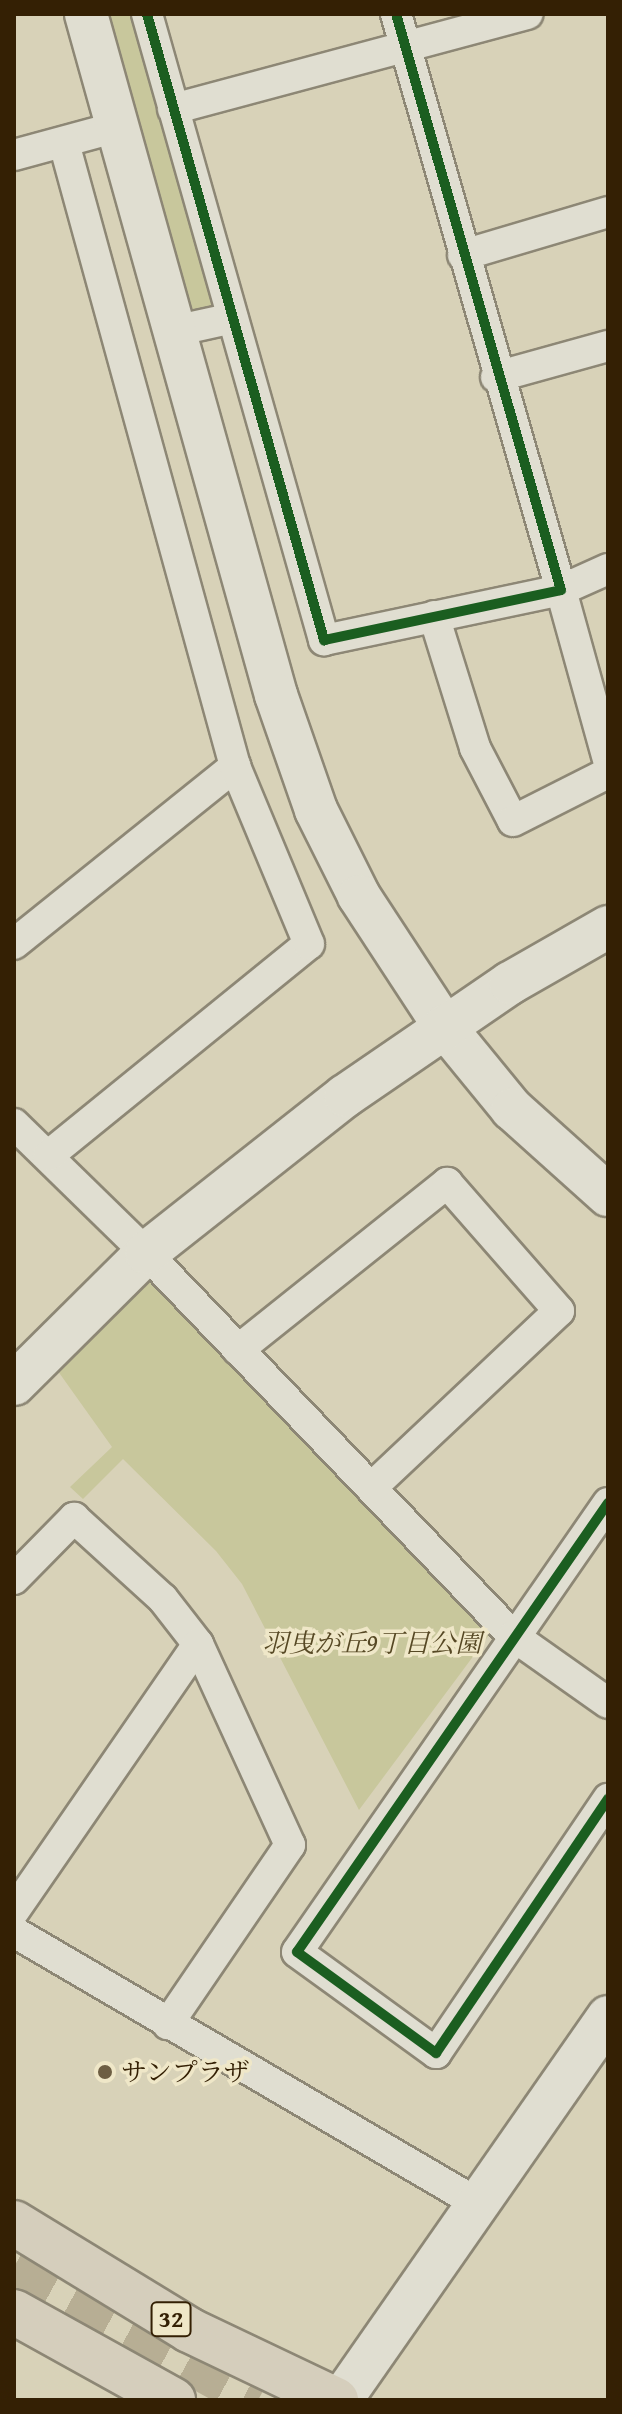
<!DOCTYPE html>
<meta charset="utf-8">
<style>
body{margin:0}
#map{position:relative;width:622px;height:2414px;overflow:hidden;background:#d8d2b8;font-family:"Gentium Book Plus","Noto Serif JP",serif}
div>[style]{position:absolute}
.green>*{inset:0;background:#c8c79c}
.highway-tunnel>*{height:44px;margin-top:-22px;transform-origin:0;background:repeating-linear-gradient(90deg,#b7ae94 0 44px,transparent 0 66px)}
.roads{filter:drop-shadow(2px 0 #8d8775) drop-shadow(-2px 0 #8d8775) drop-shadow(0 2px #8d8775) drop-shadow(0 -2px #8d8775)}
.street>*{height:30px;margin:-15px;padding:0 15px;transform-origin:15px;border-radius:15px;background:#e0ded1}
.secondary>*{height:42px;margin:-21px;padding:0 21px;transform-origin:21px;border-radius:21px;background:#e0ded1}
.primary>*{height:44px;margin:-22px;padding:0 22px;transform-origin:22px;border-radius:22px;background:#d5cebc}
.cycleway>*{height:10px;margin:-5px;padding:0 5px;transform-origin:5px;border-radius:5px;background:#1b5e20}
.dots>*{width:22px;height:22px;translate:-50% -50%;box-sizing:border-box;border:4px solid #efe7c8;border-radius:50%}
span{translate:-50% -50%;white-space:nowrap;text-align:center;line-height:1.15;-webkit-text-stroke:7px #efe7c8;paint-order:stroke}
.shield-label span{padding:2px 6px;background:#efe7c8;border:2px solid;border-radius:6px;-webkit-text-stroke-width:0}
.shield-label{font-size:24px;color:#342004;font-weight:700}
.park-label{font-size:26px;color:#564824;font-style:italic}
.poi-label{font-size:26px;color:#342004}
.left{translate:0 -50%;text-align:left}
.frame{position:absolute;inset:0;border:16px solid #342004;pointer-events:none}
</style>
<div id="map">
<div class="green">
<i style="clip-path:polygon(103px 14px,135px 14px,216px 302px,206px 315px,186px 312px)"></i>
<i style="clip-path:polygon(147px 1276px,489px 1635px,359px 1810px,242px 1584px,216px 1551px,123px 1459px,83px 1499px,70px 1487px,112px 1447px,55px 1367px)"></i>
</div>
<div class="highway-tunnel">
<i style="left:14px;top:2267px;width:278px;rotate:28.6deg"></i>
</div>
<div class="roads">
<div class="street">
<i style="left:147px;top:14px;width:651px;rotate:74.21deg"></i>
<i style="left:324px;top:640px;width:242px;rotate:-11.9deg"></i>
<i style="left:561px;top:590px;width:599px;rotate:-105.98deg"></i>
<i style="left:173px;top:109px;width:367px;rotate:-15deg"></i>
<i style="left:14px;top:155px;width:107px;rotate:-15.2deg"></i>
<i style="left:463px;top:255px;width:151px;rotate:-16.5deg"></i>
<i style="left:174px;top:331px;width:60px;rotate:-12.4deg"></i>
<i style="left:496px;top:377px;width:116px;rotate:-15.5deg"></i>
<i style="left:608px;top:569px;width:51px;rotate:155.9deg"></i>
<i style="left:561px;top:590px;width:175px;rotate:74.5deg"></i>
<i style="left:434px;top:616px;width:138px;rotate:72.7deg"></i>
<i style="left:475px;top:748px;width:82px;rotate:62.5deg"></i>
<i style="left:513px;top:821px;width:106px;rotate:-26.8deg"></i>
<i style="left:14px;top:944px;width:284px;rotate:-38.8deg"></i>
<i style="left:14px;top:1124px;width:185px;rotate:44.3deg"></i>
<i style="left:146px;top:1253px;width:530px;rotate:46.22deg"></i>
<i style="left:513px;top:1636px;width:116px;rotate:35.2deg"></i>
<i style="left:48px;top:1156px;width:336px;rotate:-39.1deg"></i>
<i style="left:309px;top:944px;width:193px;rotate:-112.6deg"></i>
<i style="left:235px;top:766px;width:646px;rotate:-105.35deg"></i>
<i style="left:238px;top:1350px;width:268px;rotate:-38.6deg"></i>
<i style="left:447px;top:1183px;width:170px;rotate:48.8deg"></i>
<i style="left:559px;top:1311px;width:258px;rotate:136.7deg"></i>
<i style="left:608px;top:1503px;width:546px;rotate:124.71deg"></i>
<i style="left:297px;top:1952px;width:172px;rotate:36deg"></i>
<i style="left:436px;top:2053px;width:307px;rotate:-55.9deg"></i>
<i style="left:14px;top:1579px;width:86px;rotate:-45.5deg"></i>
<i style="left:74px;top:1518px;width:120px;rotate:42.3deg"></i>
<i style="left:163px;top:1599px;width:57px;rotate:52.1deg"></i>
<i style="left:198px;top:1644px;width:221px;rotate:65.4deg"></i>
<i style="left:290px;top:1845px;width:217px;rotate:124.3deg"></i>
<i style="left:14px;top:1911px;width:324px;rotate:-55.4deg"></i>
<i style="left:14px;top:1932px;width:536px;rotate:30.34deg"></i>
</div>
<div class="secondary">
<i style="left:86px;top:14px;width:707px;rotate:74.41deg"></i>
<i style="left:276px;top:695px;width:122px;rotate:70.8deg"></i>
<i style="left:316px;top:810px;width:96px;rotate:63.4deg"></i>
<i style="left:359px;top:896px;width:155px;rotate:56.8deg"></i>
<i style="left:444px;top:1026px;width:107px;rotate:50.7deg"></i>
<i style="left:512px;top:1109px;width:129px;rotate:41.9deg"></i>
<i style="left:14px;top:1384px;width:186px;rotate:-44.8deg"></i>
<i style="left:146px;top:1253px;width:253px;rotate:-38.3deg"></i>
<i style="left:345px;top:1096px;width:200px;rotate:-34.4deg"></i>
<i style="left:510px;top:983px;width:113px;rotate:-29.7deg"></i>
<i style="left:341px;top:2400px;width:467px;rotate:-55.1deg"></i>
</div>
<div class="primary">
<i style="left:14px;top:2223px;width:205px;rotate:31.4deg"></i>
<i style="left:189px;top:2330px;width:163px;rotate:25.5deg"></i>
<i style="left:14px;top:2312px;width:182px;rotate:29deg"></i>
</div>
</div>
<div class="cycleway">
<i style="left:147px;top:14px;width:651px;rotate:74.21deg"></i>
<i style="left:324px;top:640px;width:242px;rotate:-11.9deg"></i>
<i style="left:561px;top:590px;width:599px;rotate:-105.98deg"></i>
<i style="left:608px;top:1503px;width:546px;rotate:124.71deg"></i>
<i style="left:297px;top:1952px;width:172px;rotate:36deg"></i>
<i style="left:436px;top:2053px;width:307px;rotate:-55.9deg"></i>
</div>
<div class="dots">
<i style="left:105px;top:2072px;background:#6d5e43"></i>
</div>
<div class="shield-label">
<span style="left:171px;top:2319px">32</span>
</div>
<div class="park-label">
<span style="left:372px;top:1643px">羽曳が丘9丁目公園</span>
</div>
<div class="poi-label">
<span class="left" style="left:121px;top:2072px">サンプラザ</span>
</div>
<div class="frame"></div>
</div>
